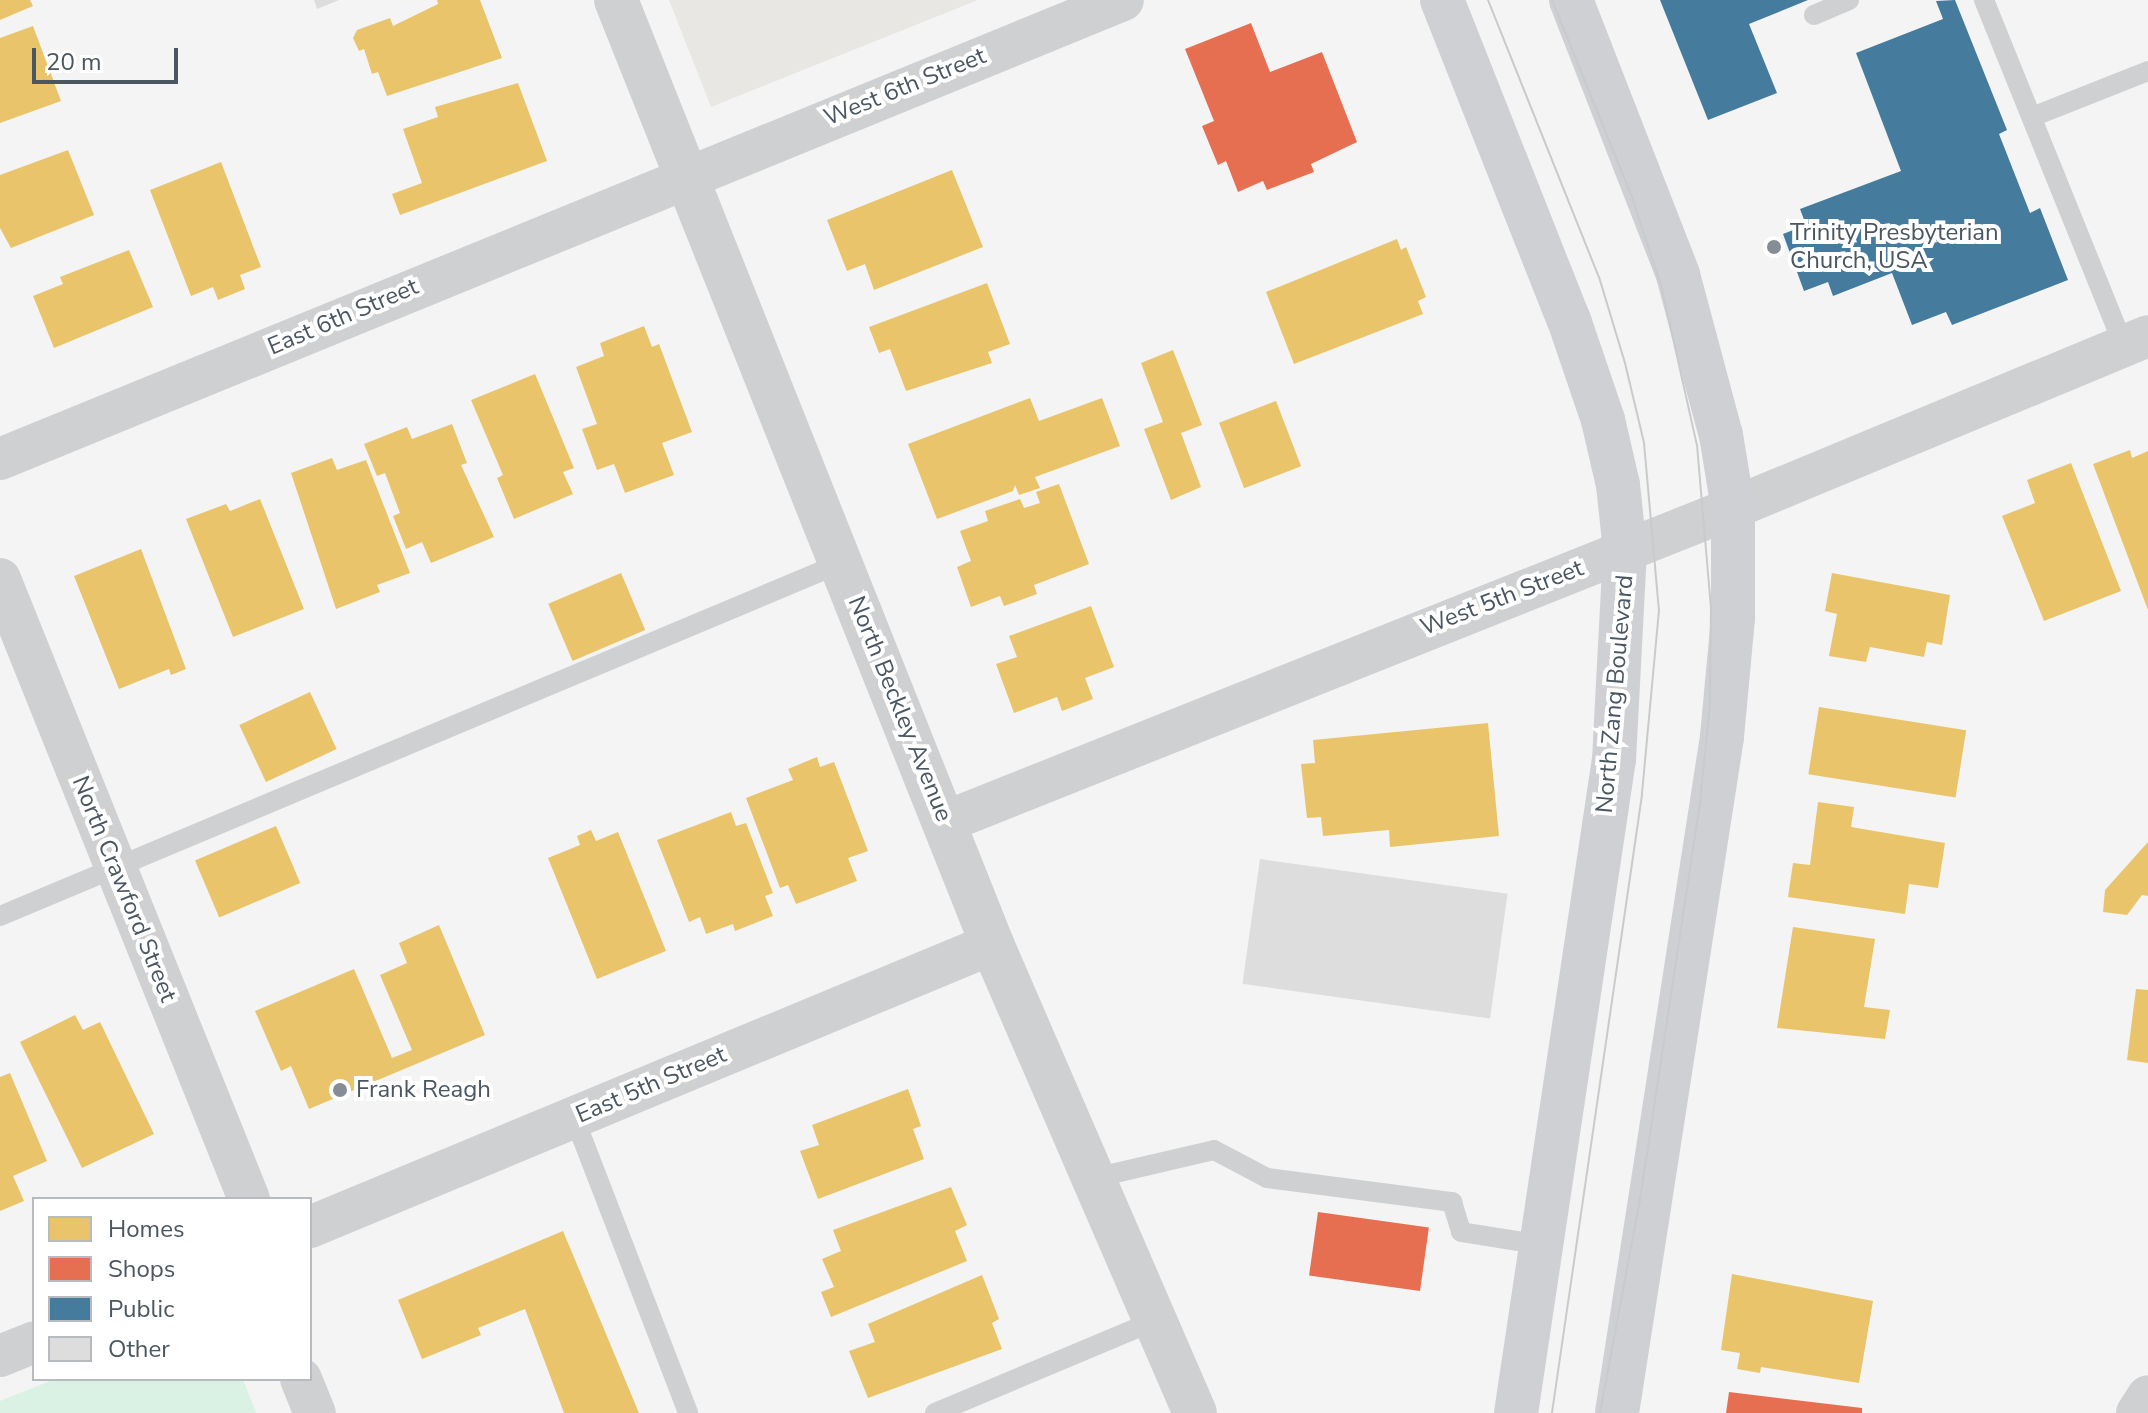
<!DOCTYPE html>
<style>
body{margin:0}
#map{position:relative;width:2148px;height:1413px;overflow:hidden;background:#f4f4f4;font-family:"Nunito Sans",sans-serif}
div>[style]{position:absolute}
.commercial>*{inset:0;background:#e8e7e3}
.green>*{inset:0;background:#d9f2e3}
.homes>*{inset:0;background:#e9c46a;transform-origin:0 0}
.shops>*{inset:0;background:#e76f51;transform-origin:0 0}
.public>*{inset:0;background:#457b9d}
.building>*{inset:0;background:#ddddde;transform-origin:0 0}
.service>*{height:20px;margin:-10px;padding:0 10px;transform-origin:10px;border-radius:10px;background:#ced0d2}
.minor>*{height:42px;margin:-21px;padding:0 21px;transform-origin:21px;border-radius:21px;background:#ced0d2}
.tertiary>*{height:44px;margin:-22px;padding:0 22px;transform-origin:22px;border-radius:22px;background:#ced0d2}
.secondary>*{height:44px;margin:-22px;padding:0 22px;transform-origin:22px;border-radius:22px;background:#ced0d4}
.tram>*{height:2px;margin:-1px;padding:0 1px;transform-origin:1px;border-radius:1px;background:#c9cacc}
.dots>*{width:22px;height:22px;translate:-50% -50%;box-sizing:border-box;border:4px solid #fff;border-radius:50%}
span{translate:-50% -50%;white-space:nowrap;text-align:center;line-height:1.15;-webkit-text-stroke:8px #fff;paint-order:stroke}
.street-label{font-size:24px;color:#4a5661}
.poi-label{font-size:24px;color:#4a5661}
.left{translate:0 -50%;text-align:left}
.legend{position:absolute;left:32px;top:1197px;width:280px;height:184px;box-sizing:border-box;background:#fff;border:2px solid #b7bbc0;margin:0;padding:10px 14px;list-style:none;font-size:24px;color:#4a5661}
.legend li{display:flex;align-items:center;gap:16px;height:40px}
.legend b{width:40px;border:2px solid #b7bbc0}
.scale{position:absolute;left:32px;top:48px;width:146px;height:36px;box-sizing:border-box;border:4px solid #4a5661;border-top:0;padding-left:10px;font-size:24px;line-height:28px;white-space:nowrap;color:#4a5661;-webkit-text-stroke:6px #fff;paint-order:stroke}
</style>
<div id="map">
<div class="commercial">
<i style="clip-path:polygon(669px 0,978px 0,711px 107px)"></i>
</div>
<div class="green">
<i style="clip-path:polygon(55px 1379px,243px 1379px,256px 1413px,0 1413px,0 1401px)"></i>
</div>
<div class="homes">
<i style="clip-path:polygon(0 0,30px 0,33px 6px,0 20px)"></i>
<i style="clip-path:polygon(437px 0,480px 0,502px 58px,387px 96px,378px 72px,372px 74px,364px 49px,359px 51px,353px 38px,357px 30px,390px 18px,393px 26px,438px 4px)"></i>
<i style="clip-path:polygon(33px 26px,61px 101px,0 123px,0 38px)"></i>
<i style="clip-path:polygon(518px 83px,547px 161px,400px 215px,392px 194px,422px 183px,403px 129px,438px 117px,435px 107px)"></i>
<i style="clip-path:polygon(68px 150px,94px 215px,11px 248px,0 228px,0 175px)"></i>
<i style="clip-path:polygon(221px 162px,261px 267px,240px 275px,245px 289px,218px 300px,213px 287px,191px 296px,150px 190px)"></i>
<i style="clip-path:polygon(952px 170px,983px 247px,874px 290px,865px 264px,847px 271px,827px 220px)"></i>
<i style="clip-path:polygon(1397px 239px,1401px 250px,1406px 247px,1426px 297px,1418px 301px,1423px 314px,1294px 364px,1266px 292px)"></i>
<i style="clip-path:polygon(129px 250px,153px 307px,54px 348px,33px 296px,63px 284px,60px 277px)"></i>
<i style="clip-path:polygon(987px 283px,1010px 344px,988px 352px,992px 363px,906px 391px,890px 349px,879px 353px,869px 327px)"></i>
<i style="clip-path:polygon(644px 326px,652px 347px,659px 344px,692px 432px,662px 443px,674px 475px,625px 493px,614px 464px,597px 470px,582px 429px,597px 424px,576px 367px,604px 356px,600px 343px)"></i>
<i style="clip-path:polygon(1173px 350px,1202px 425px,1181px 433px,1201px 487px,1171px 500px,1144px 429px,1163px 422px,1141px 363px)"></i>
<i style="clip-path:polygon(535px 374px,574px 468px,563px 472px,573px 494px,514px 519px,497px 478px,503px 475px,471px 400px)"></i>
<i style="clip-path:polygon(1030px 398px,1039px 421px,1102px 398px,1120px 446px,1035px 477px,1040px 488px,1019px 495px,1015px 485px,1013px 491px,937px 519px,908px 444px)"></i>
<i style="left:1276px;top:401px;width:70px;height:61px;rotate:69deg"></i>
<i style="clip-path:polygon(452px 424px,467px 463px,461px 465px,494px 537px,431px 563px,422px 542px,406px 549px,393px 516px,400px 513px,385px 473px,377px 476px,364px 444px,407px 427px,412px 439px)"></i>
<i style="clip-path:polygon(2130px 450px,2132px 458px,2148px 451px,2148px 610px,2093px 464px)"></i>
<i style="clip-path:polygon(332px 458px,337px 470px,366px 460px,410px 573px,377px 585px,380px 592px,336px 609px,291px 473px)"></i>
<i style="clip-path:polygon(2071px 463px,2121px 591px,2044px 621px,2002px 516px,2035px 503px,2027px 480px)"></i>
<i style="clip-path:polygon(1059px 484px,1089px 564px,1034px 585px,1037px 594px,1004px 606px,1000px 596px,971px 607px,957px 567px,971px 561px,960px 531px,988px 521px,985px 511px,1020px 499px,1024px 508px,1040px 503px,1036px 492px)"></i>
<i style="clip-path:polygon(260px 499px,304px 609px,233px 637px,186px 519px,226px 504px,230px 511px)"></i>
<i style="clip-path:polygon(141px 549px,186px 669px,171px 675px,169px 669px,119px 689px,74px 576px)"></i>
<i style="left:621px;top:573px;width:62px;height:79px;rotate:67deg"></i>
<i style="clip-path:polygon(1832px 573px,1950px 595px,1942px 645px,1927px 642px,1924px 657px,1870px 647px,1866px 662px,1829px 656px,1837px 614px,1825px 611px)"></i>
<i style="clip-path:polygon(1091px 606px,1114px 667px,1085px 678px,1093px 699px,1062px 711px,1057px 697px,1014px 713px,996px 664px,1017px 657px,1009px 636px)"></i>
<i style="left:310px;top:692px;width:63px;height:78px;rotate:65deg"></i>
<i style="left:1819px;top:707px;width:149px;height:68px;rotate:9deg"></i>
<i style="clip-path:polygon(1488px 723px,1499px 836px,1390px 847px,1389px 830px,1323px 836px,1321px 817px,1307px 818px,1301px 764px,1315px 763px,1313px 740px)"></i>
<i style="clip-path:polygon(817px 757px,820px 767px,834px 762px,868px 851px,848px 858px,857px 881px,796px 904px,788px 885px,780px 888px,746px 798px,793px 780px,788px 769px)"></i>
<i style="clip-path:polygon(1818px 802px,1854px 807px,1851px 827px,1945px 843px,1938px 888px,1909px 884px,1905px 914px,1788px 897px,1793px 863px,1810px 865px)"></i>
<i style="clip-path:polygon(731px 812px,736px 826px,746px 823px,773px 893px,765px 896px,773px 916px,735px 931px,733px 924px,706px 934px,700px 917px,689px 922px,657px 840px)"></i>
<i style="left:276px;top:826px;width:62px;height:88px;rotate:67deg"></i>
<i style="clip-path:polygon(591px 830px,596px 841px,618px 832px,666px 951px,597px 979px,548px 858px,580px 845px,577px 836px)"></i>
<i style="clip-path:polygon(2148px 842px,2148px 896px,2142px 895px,2127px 915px,2103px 912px,2105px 890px)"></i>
<i style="clip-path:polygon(439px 925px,485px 1035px,309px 1109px,291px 1066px,281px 1071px,255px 1011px,354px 969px,392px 1058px,412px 1050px,380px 975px,407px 963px,399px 943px)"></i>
<i style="clip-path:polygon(1793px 927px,1875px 939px,1864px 1007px,1890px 1010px,1885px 1039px,1777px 1028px)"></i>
<i style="clip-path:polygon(2136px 989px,2148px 990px,2148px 1063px,2127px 1060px)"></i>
<i style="clip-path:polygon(75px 1015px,83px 1030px,100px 1022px,154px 1134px,82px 1168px,20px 1042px)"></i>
<i style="clip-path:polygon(10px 1073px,47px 1161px,13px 1176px,24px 1201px,0 1211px,0 1077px)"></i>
<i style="clip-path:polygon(908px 1089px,921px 1126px,913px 1129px,924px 1159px,818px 1199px,800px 1151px,819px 1145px,812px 1125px)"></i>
<i style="clip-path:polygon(951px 1187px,967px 1225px,955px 1231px,967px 1261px,831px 1317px,821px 1292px,834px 1287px,822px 1259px,841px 1251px,833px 1230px)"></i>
<i style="clip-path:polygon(563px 1231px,639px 1413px,564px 1413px,525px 1309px,478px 1328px,481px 1335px,422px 1359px,398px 1300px)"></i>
<i style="clip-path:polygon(1732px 1274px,1873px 1301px,1859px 1383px,1761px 1367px,1760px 1373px,1737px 1369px,1740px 1353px,1721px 1350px)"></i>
<i style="clip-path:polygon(982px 1275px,999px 1319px,992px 1323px,1002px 1349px,868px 1398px,849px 1351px,875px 1342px,868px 1324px)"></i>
</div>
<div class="shops">
<i style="clip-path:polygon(1251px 23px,1270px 72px,1322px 52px,1357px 142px,1311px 164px,1314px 172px,1267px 190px,1263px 181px,1238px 192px,1226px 161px,1218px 165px,1202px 126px,1214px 121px,1185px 49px)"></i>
<i style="left:1318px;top:1212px;width:112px;height:64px;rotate:8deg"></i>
<i style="clip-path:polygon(1729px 1392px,1862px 1408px,1862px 1413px,1726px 1413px)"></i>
</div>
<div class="public">
<i style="clip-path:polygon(1660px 0,1808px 0,1749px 24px,1777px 93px,1708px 120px)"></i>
<i style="clip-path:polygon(1955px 0,2007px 130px,1999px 134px,2030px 213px,2040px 208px,2068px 280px,1952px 325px,1946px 312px,1912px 325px,1892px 273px,1833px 296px,1828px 282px,1804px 291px,1783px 234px,1806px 225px,1800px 209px,1901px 171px,1856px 53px,1943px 19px,1936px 1px)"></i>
</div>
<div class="building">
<i style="clip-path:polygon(314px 0,339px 0,317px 9px)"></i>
<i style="left:1260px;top:859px;width:250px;height:126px;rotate:8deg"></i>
</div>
<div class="service">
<i style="left:1984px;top:0;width:373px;rotate:68deg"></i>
<i style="left:1814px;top:15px;width:38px;rotate:-23deg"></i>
<i style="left:2032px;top:117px;width:125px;rotate:-21.6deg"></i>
<i style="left:0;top:916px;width:912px;rotate:-22.77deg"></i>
<i style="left:574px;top:1117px;width:317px;rotate:68.9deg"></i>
<i style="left:1094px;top:1178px;width:123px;rotate:-13.1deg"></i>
<i style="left:1214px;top:1150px;width:60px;rotate:27.8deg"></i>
<i style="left:1267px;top:1178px;width:187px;rotate:7.4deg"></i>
<i style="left:1452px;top:1202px;width:31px;rotate:73deg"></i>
<i style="left:1461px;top:1232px;width:82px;rotate:9.1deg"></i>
<i style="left:935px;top:1413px;width:240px;rotate:-22.8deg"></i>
</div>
<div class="minor">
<i style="left:0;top:459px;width:1213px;rotate:-22.23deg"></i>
<i style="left:0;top:579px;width:668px;rotate:68.12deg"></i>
<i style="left:945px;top:822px;width:848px;rotate:-21.73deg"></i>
<i style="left:1733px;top:508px;width:449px;rotate:-22.5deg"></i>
<i style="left:310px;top:1227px;width:738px;rotate:-22.54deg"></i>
<i style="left:0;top:1356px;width:37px;rotate:-22deg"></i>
<i style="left:301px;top:1379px;width:37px;rotate:68deg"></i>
<i style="left:2137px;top:1413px;width:20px;rotate:-57deg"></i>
</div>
<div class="tertiary">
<i style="left:616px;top:0;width:1016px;rotate:68.28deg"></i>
<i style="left:992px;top:944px;width:511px;rotate:66.6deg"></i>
</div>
<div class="secondary">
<i style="left:1442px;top:0;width:344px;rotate:68.4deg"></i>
<i style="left:1569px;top:320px;width:106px;rotate:71.2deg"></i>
<i style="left:1603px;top:420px;width:67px;rotate:77deg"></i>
<i style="left:1618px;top:485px;width:65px;rotate:83.9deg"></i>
<i style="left:1625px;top:550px;width:209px;rotate:93deg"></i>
<i style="left:1614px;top:759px;width:661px;rotate:98.52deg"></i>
<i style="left:1571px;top:0;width:295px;rotate:68.7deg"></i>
<i style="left:1678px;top:275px;width:166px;rotate:75deg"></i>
<i style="left:1721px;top:435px;width:74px;rotate:80.7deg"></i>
<i style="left:1733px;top:508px;width:110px;rotate:90deg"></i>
<i style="left:1733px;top:618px;width:120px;rotate:95.3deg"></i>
<i style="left:1722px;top:737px;width:684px;rotate:98.83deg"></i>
</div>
<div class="tram">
<i style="left:1488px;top:0;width:298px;rotate:68.2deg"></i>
<i style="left:1599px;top:277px;width:90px;rotate:73.2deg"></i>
<i style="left:1625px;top:363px;width:82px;rotate:76.6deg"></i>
<i style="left:1644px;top:443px;width:168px;rotate:84.9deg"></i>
<i style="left:1659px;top:610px;width:186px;rotate:95.3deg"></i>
<i style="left:1642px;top:795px;width:625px;rotate:98.29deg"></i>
<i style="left:1552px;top:0;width:213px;rotate:67.9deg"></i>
<i style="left:1632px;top:197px;width:97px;rotate:71.9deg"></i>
<i style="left:1662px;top:289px;width:160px;rotate:77.4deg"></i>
<i style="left:1697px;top:445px;width:163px;rotate:85.1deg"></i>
<i style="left:1711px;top:607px;width:97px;rotate:90.6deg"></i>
<i style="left:1710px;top:704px;width:100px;rotate:95.8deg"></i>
<i style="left:1700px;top:803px;width:395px;rotate:98.6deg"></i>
<i style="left:1641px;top:1194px;width:223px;rotate:100.6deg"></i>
</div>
<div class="dots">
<i style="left:1774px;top:247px;background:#868d94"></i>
<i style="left:340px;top:1090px;background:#868d94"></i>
</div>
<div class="street-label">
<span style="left:905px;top:87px;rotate:-22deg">West 6th Street</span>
<span style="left:343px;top:317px;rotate:-23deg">East 6th Street</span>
<span style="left:1502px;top:598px;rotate:-21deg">West 5th Street</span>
<span style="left:1615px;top:694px;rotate:-85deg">North Zang Boulevard</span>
<span style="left:900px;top:709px;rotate:68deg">North Beckley Avenue</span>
<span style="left:124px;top:889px;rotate:68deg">North Crawford Street</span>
<span style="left:651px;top:1085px;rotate:-23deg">East 5th Street</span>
</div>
<div class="poi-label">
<span class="left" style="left:1790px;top:247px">Trinity Presbyterian<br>Church, USA</span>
<span class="left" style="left:356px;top:1090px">Frank Reagh</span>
</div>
<ul class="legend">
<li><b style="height:22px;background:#e9c46a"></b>Homes</li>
<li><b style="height:22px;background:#e76f51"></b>Shops</li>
<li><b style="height:22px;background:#457b9d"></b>Public</li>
<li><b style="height:22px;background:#ddddde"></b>Other</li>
</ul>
<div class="scale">20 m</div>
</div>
